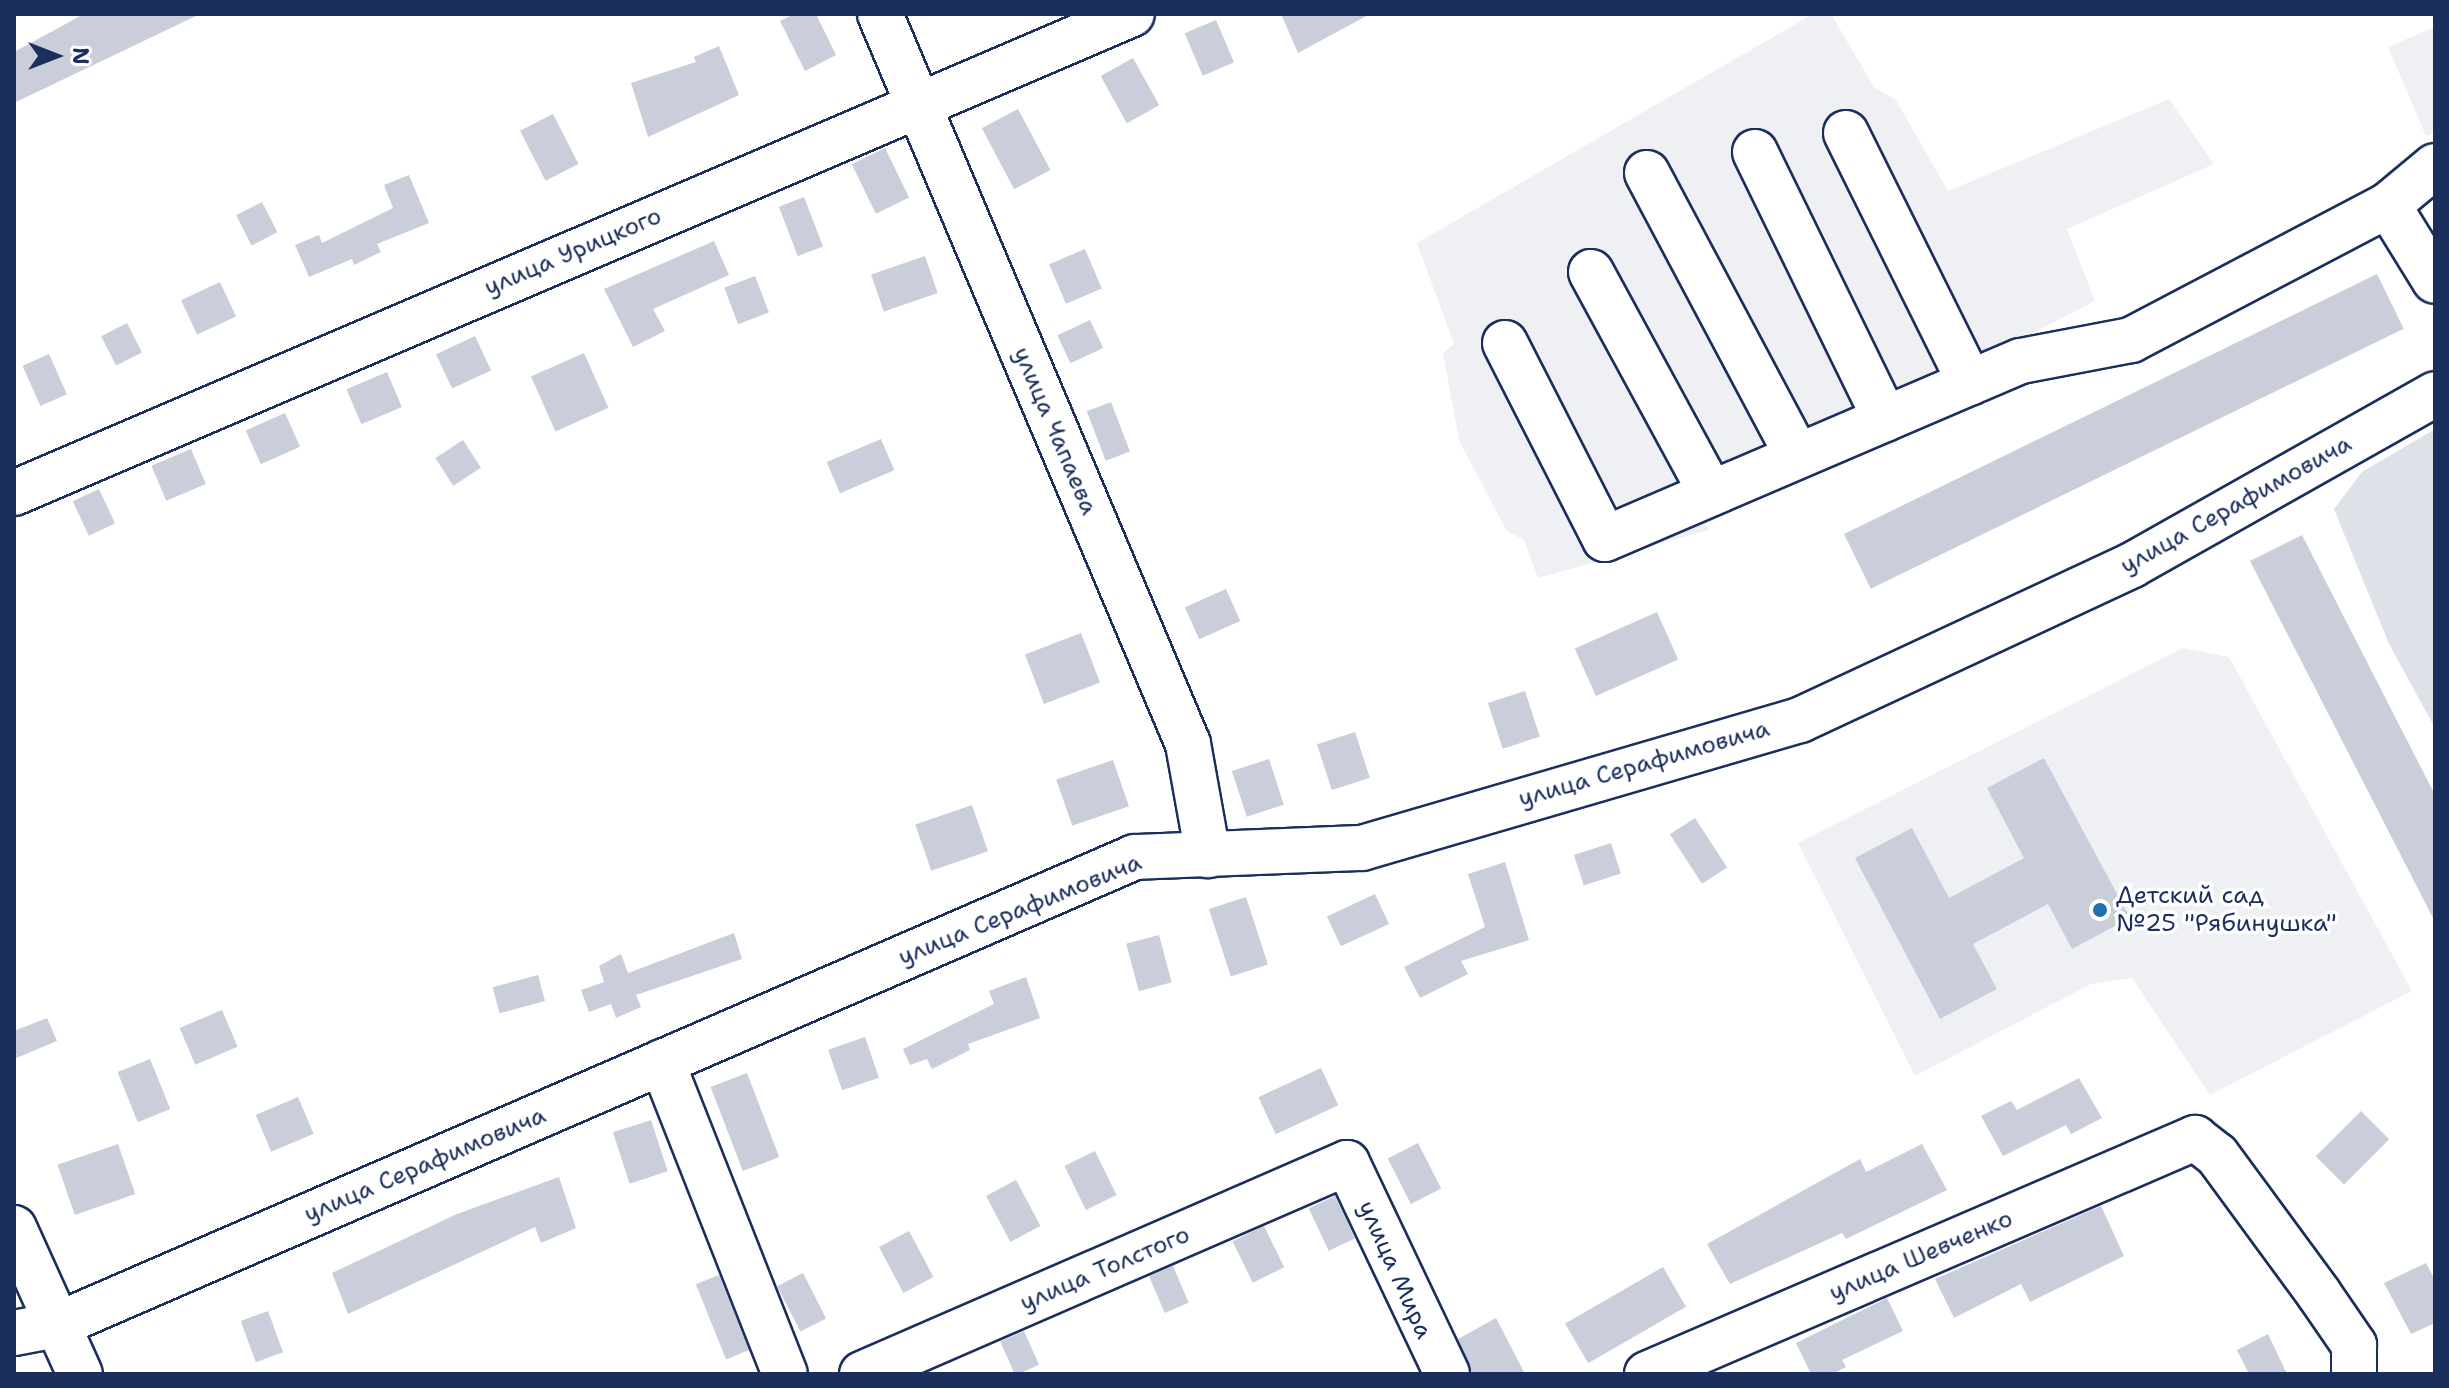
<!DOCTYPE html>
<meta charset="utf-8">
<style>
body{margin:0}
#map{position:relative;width:2449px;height:1388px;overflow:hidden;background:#fff;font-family:"Shantell Sans",sans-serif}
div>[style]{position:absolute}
.built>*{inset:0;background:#eff0f4}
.green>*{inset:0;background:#dee1e7}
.building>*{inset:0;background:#caceda;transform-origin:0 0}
.roads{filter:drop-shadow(2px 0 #1b2f5e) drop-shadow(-2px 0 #1b2f5e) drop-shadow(0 2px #1b2f5e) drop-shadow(0 -2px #1b2f5e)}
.minor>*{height:44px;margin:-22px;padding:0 22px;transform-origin:22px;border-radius:22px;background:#fff}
.dots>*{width:22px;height:22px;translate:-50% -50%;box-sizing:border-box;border:4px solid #fff;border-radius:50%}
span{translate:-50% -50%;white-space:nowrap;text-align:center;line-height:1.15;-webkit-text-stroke:7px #fff;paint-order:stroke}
.street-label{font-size:24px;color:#1b2f5e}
.poi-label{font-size:24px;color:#1b2f5e}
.left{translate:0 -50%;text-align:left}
.frame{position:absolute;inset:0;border:16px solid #1b2f5e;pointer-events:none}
.north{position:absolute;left:16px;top:16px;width:80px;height:80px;-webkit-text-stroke:6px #fff;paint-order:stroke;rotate:90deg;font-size:22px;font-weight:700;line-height:32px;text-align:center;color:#1b2f5e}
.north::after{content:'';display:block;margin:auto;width:28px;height:36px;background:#1b2f5e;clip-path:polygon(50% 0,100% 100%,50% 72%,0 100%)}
</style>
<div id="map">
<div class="built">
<i style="clip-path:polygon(1813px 14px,1831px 14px,1874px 87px,1896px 100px,1948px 191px,2169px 99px,2214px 164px,2067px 229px,2095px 301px,1697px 507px,1709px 530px,1538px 578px,1524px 540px,1506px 530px,1459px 440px,1443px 353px,1454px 344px,1417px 243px)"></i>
<i style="clip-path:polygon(2435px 27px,2435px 133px,2426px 136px,2388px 47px)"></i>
<i style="clip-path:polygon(2183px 648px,2229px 657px,2412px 991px,2210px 1095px,2132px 978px,2091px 984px,1915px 1076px,1798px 843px)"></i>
</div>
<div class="green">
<i style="clip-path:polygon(2435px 429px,2435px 728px,2389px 644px,2334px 509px,2362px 472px)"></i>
</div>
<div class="building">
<i style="clip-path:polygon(84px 14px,200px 14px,14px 103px,14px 52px)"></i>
<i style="clip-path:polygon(794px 14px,816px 14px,836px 55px,805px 71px,780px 21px)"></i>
<i style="clip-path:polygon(1281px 14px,1370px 14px,1298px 53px)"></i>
<i style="left:1216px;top:20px;width:46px;height:34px;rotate:67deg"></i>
<i style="clip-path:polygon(719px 46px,739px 95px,648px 137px,631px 83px,696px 62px,694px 57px)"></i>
<i style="left:1133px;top:58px;width:54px;height:37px;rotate:61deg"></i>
<i style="left:1018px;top:109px;width:69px;height:41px;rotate:62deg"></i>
<i style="left:553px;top:114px;width:56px;height:37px;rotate:63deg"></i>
<i style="left:885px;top:148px;width:55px;height:37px;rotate:64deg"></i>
<i style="clip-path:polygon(409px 175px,429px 223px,377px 244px,381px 252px,354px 265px,352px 259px,309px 277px,295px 245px,319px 235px,322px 243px,393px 208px,384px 185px)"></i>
<i style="left:804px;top:197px;width:53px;height:27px;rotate:69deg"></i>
<i style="left:262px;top:202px;width:34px;height:29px;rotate:63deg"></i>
<i style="clip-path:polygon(714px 241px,729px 275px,653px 309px,665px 331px,633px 347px,604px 289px)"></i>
<i style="left:1085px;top:249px;width:43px;height:39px;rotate:67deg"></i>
<i style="left:925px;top:256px;width:39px;height:57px;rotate:71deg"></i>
<i style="left:2377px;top:274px;width:61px;height:593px;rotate:64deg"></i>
<i style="left:755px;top:276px;width:39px;height:33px;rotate:69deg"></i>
<i style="left:220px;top:282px;width:38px;height:43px;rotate:65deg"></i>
<i style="left:1090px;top:320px;width:31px;height:36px;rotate:65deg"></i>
<i style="left:127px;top:323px;width:33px;height:29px;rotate:63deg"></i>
<i style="left:475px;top:336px;width:38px;height:43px;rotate:65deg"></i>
<i style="left:584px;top:353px;width:60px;height:58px;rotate:66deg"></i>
<i style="left:49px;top:354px;width:44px;height:29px;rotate:66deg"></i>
<i style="left:387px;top:372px;width:38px;height:44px;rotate:67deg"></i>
<i style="left:1111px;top:402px;width:53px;height:26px;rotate:69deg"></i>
<i style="left:285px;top:413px;width:37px;height:43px;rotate:66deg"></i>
<i style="left:881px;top:439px;width:34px;height:59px;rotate:67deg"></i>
<i style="left:463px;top:440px;width:33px;height:33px;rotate:57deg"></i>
<i style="left:191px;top:449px;width:38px;height:43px;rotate:67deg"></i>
<i style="left:99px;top:489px;width:38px;height:29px;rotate:65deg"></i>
<i style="clip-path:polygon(2302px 535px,2435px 795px,2435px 922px,2250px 561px)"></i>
<i style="left:1226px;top:589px;width:35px;height:45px;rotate:66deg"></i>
<i style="left:1657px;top:612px;width:52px;height:90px;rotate:66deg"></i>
<i style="left:1081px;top:633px;width:53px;height:60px;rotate:69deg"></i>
<i style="left:1525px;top:691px;width:48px;height:39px;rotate:72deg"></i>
<i style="left:1355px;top:732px;width:48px;height:40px;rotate:72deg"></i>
<i style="clip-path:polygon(2044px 758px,2130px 918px,2072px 949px,2048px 904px,1973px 944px,1997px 989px,1940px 1019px,1855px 858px,1912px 828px,1949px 898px,2024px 858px,1987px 788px)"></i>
<i style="left:1269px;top:759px;width:48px;height:39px;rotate:72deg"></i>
<i style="left:1113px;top:760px;width:49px;height:60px;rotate:71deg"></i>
<i style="left:972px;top:805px;width:49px;height:60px;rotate:71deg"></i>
<i style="left:1695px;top:818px;width:59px;height:30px;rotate:57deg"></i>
<i style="left:1611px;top:843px;width:32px;height:39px;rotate:72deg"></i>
<i style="clip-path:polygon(1505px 862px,1529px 940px,1461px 961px,1468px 974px,1420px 998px,1404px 967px,1485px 927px,1468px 874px)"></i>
<i style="left:1375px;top:894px;width:33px;height:53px;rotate:65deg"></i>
<i style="left:1246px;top:897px;width:71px;height:39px;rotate:72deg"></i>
<i style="clip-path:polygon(734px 933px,742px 959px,636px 995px,641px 1007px,616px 1018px,611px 1004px,589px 1012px,581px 990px,604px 982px,599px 966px,621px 954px,628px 973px)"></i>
<i style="left:1159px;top:935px;width:49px;height:34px;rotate:75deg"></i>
<i style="left:538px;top:975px;width:27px;height:47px;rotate:75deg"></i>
<i style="clip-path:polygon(1026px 977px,1040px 1018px,968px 1044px,970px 1050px,932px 1069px,927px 1059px,910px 1065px,903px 1049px,994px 1004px,989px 991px)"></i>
<i style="left:222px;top:1010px;width:40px;height:46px;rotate:67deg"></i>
<i style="clip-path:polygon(47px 1018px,57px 1041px,14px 1059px,14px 1031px)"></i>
<i style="left:865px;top:1037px;width:43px;height:39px;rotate:71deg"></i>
<i style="left:150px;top:1059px;width:54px;height:35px;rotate:68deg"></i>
<i style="left:1321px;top:1068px;width:41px;height:69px;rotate:65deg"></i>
<i style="left:747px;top:1073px;width:90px;height:39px;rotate:69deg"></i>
<i style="clip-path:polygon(2079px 1078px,2102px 1118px,2071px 1134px,2066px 1125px,2003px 1156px,1981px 1116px,2011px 1101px,2017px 1110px)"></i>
<i style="left:298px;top:1097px;width:40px;height:46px;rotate:67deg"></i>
<i style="left:2361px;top:1111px;width:40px;height:64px;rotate:45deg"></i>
<i style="left:651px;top:1120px;width:54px;height:40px;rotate:72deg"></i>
<i style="left:1418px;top:1143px;width:51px;height:34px;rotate:63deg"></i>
<i style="left:118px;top:1144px;width:53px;height:64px;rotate:71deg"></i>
<i style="clip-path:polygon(1922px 1144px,1947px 1190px,1846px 1239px,1842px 1233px,1730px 1284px,1707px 1244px,1860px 1159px,1866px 1172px)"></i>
<i style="left:1095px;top:1151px;width:49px;height:34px;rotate:64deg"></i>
<i style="clip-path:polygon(559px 1177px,576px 1228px,541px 1243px,535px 1227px,348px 1314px,332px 1273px,457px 1214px)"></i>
<i style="left:1016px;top:1180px;width:52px;height:34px;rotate:62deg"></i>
<i style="left:1335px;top:1196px;width:47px;height:29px;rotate:65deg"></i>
<i style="clip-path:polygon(2101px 1206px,2124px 1256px,2030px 1302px,2021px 1284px,1954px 1318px,1935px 1279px)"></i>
<i style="left:1264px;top:1226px;width:46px;height:35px;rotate:64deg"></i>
<i style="left:909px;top:1231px;width:52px;height:34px;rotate:62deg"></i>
<i style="clip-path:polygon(2426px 1263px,2435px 1280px,2435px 1323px,2411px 1334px,2384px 1283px)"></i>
<i style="left:1173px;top:1266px;width:40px;height:26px;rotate:67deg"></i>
<i style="left:1663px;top:1267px;width:46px;height:113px;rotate:60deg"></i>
<i style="left:803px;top:1273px;width:51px;height:29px;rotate:63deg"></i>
<i style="left:719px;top:1275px;width:81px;height:25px;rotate:68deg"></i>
<i style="clip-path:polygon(1887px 1298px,1903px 1331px,1842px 1360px,1846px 1367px,1832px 1374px,1811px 1374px,1796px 1343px)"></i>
<i style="left:268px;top:1311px;width:44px;height:29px;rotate:70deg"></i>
<i style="clip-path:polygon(1496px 1318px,1525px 1374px,1472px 1374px,1458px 1339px)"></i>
<i style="left:1024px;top:1331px;width:37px;height:26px;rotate:66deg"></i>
<i style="clip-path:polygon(2268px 1334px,2287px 1374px,2249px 1374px,2237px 1350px)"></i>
</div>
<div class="roads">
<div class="minor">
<i style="left:880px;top:14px;width:792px;rotate:67.12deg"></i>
<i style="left:1188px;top:744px;width:113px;rotate:79.8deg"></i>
<i style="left:1846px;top:133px;width:279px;rotate:63.6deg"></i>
<i style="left:1755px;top:152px;width:297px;rotate:64deg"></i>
<i style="left:1647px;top:173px;width:319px;rotate:62deg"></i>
<i style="left:2388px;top:205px;width:89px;rotate:58.3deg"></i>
<i style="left:1591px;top:272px;width:251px;rotate:61.5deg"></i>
<i style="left:1505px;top:343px;width:220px;rotate:63deg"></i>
<i style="left:1605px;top:539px;width:452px;rotate:-23.2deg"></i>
<i style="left:2021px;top:361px;width:112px;rotate:-10.8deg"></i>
<i style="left:2131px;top:340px;width:290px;rotate:-27.7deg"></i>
<i style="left:2388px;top:205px;width:61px;rotate:-39.7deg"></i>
<i style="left:14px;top:493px;width:1216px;rotate:-23.19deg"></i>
<i style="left:662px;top:1062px;width:335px;rotate:68.5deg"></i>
<i style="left:14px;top:1228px;width:160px;rotate:65.7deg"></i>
<i style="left:14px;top:1333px;width:44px;rotate:-10.5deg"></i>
<i style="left:57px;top:1325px;width:1175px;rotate:-23.47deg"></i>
<i style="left:1135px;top:857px;width:227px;rotate:-2.3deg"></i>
<i style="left:1362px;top:848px;width:456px;rotate:-16.3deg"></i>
<i style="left:1800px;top:720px;width:366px;rotate:-25deg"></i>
<i style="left:2132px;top:565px;width:348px;rotate:-29.4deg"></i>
<i style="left:862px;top:1374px;width:529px;rotate:-23.51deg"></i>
<i style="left:1347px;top:1163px;width:233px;rotate:64.6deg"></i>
<i style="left:1647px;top:1374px;width:597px;rotate:-23.3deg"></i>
<i style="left:2195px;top:1138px;width:28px;rotate:38deg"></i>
<i style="left:2217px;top:1155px;width:172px;rotate:53.7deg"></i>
<i style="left:2319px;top:1294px;width:62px;rotate:55.5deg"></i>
<i style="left:2354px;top:1345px;width:29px;rotate:90deg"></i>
</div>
</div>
<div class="dots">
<i style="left:2100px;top:910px;background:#1f6fb2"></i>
</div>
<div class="street-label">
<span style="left:573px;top:252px;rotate:-23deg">улица Урицкого</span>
<span style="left:1055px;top:431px;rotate:67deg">улица Чапаева</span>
<span style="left:2236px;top:505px;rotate:-29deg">улица Серафимовича</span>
<span style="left:1644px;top:764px;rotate:-16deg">улица Серафимовича</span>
<span style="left:1020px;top:910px;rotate:-22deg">улица Серафимовича</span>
<span style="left:425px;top:1165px;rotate:-23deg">улица Серафимовича</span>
<span style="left:1921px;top:1256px;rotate:-23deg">улица Шевченко</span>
<span style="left:1105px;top:1269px;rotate:-23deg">улица Толстого</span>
<span style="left:1395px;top:1270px;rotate:66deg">улица Мира</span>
</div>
<div class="poi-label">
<span class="left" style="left:2116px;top:910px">Детский сад<br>№25 "Рябинушка"</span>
</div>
<div class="frame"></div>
<div class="north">N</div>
</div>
